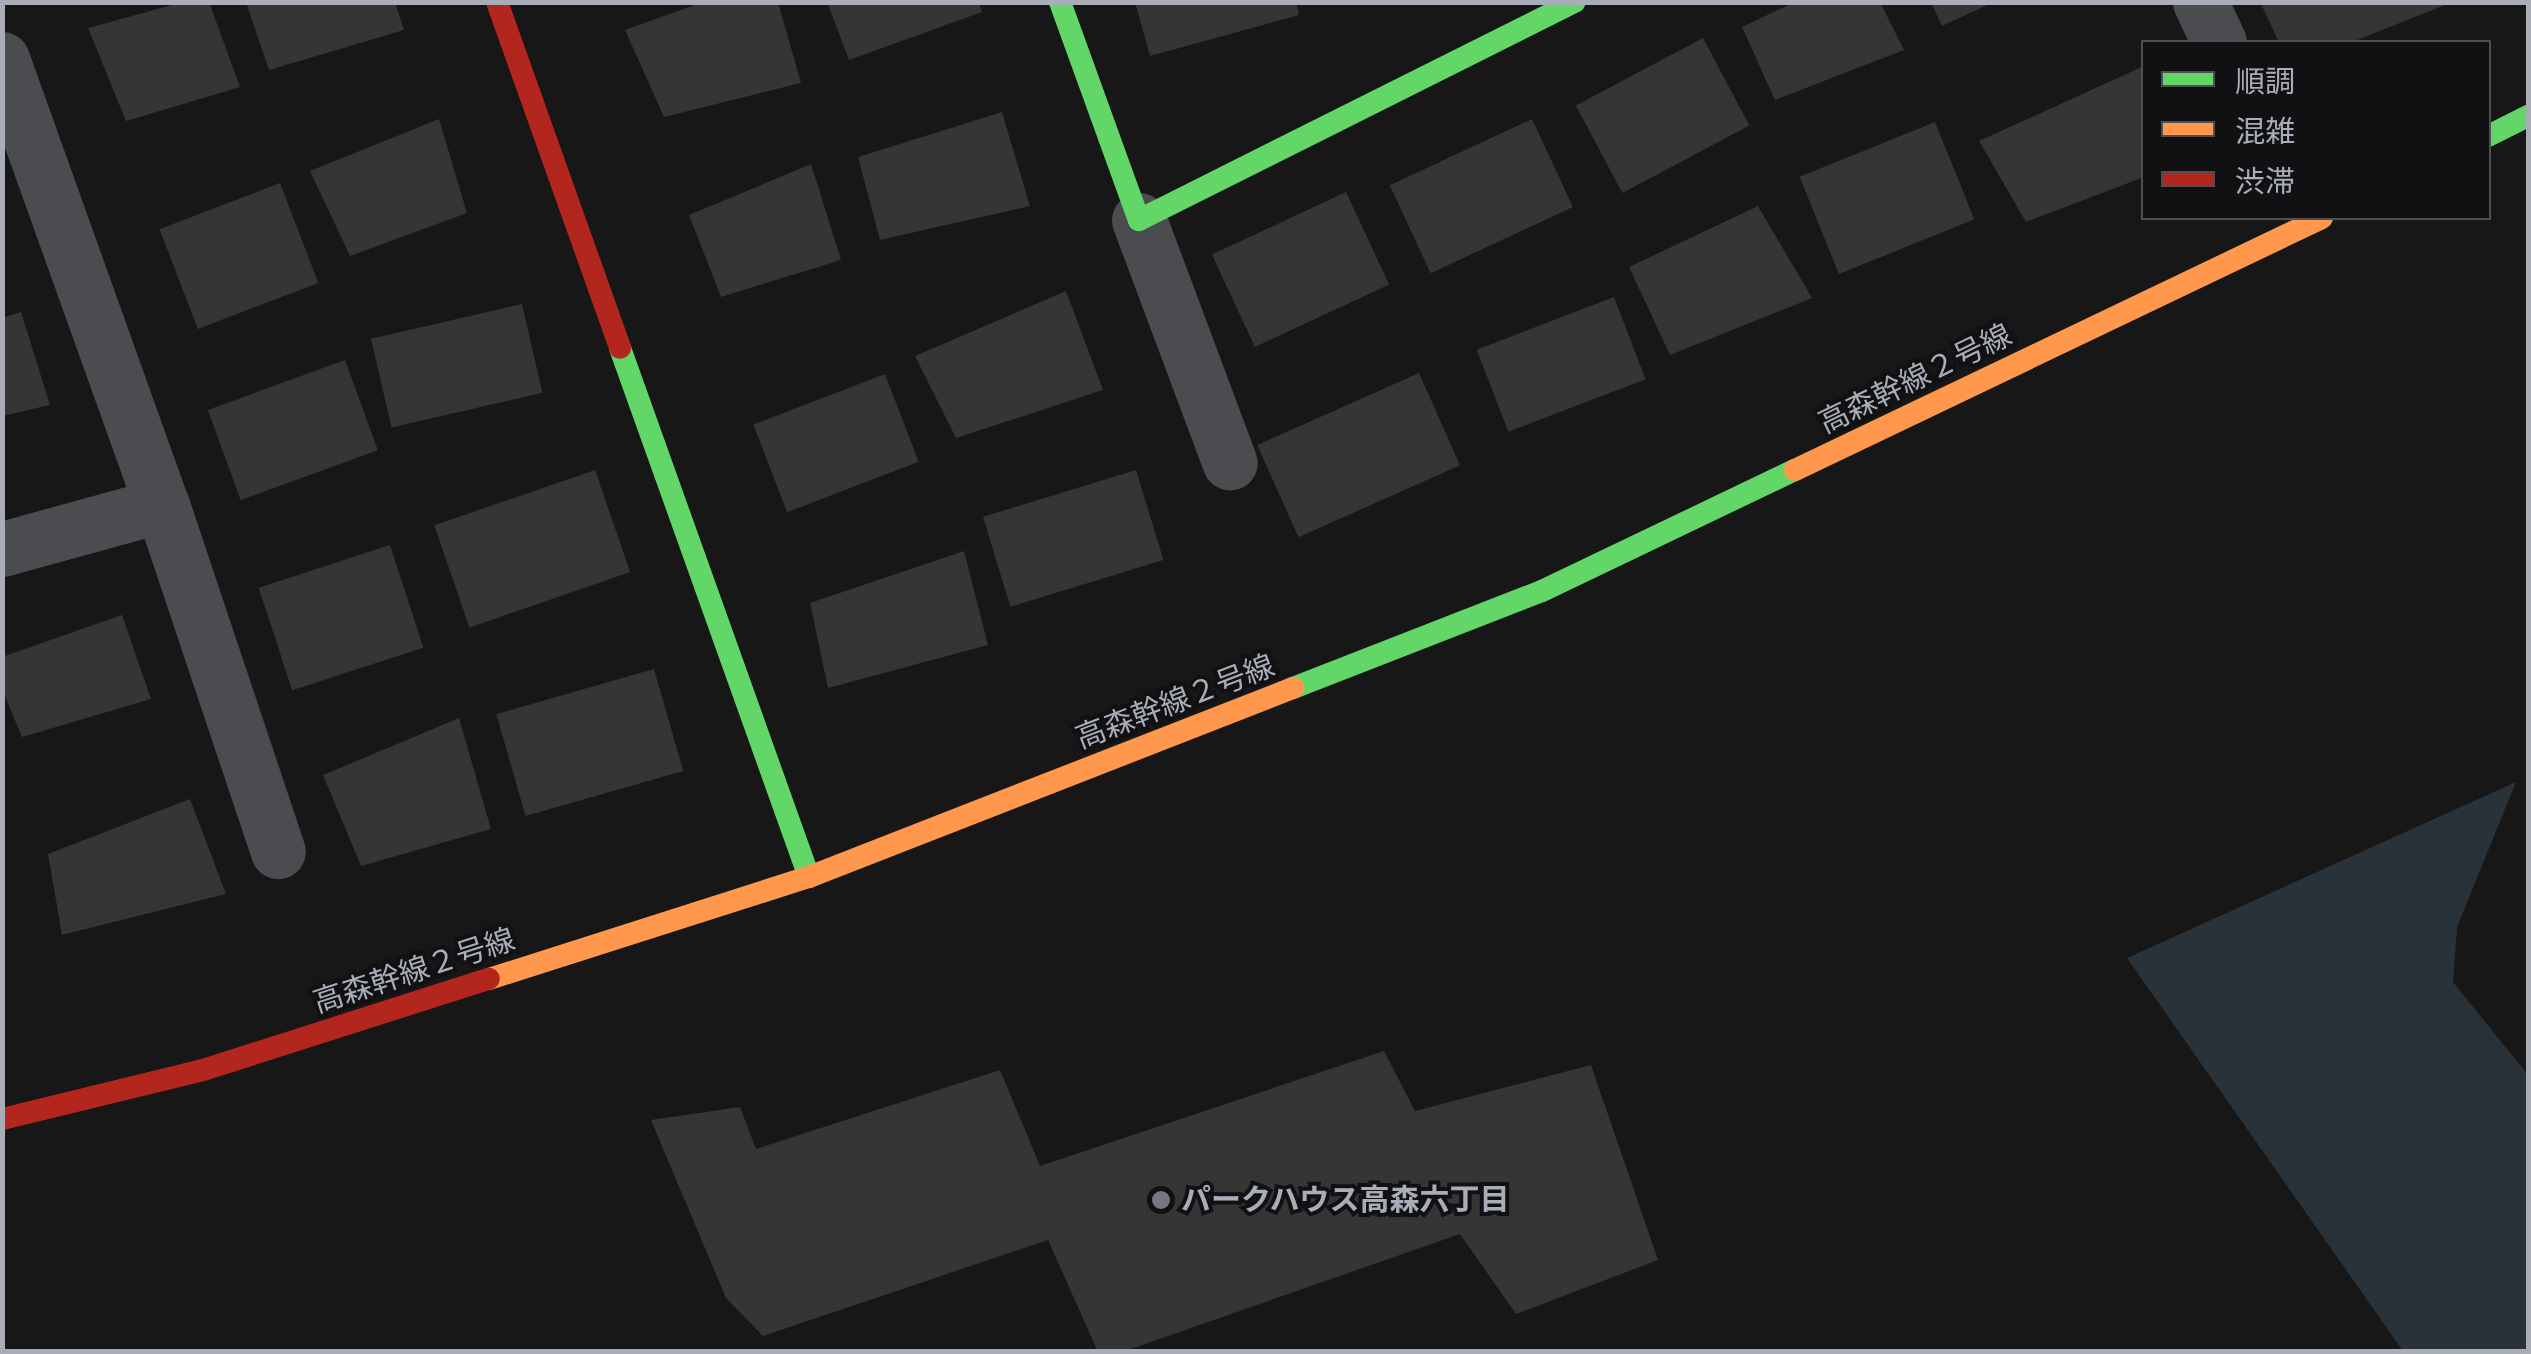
<!DOCTYPE html>
<meta charset="utf-8">
<style>
body{margin:0}
#map{position:relative;width:2531px;height:1354px;overflow:hidden;background:#171717;font-family:Roboto,"Noto Sans JP",sans-serif}
div>[style]{position:absolute}
.water>*{inset:0;background:#2a3239}
.building>*{inset:0;background:#353536;transform-origin:0 0}
.street>*{height:55px;margin:-27.5px;padding:0 27.5px;transform-origin:27.5px;border-radius:27.5px;background:#4b4c50}
.fast>*{height:22px;margin:-11px;padding:0 11px;transform-origin:11px;border-radius:11px;background:#63d668}
.slow>*{height:22px;margin:-11px;padding:0 11px;transform-origin:11px;border-radius:11px;background:#ff974d}
.jam>*{height:22px;margin:-11px;padding:0 11px;transform-origin:11px;border-radius:11px;background:#b3261e}
.dots>*{width:28px;height:28px;translate:-50% -50%;box-sizing:border-box;border:5px solid #111113;border-radius:50%}
span{translate:-50% -50%;white-space:nowrap;text-align:center;line-height:1.15;-webkit-text-stroke:8px #111113;paint-order:stroke}
.street-label{font-size:30px;color:#a8adb8}
.poi-label{font-size:30px;color:#a8adb8;font-weight:700}
.left{translate:0 -50%;text-align:left}
.frame{position:absolute;inset:0;border:5px solid #a8adb8;pointer-events:none}
.legend{position:absolute;left:2141px;top:40px;width:350px;height:180px;box-sizing:border-box;background:#111113;border:2px solid #4d4f55;margin:0;padding:12px 18px;list-style:none;font-size:30px;color:#a8adb8}
.legend li{display:flex;align-items:center;gap:20px;height:50px}
.legend b{width:50px;border:2px solid #4d4f55}
</style>
<div id="map">
<div class="water">
<i style="clip-path:polygon(2516px 782px,2457px 927px,2453px 982px,2528px 1075px,2528px 1351px,2403px 1351px,2127px 958px)"></i>
</div>
<div class="building">
<i style="clip-path:polygon(183px 2px,209px 2px,240px 87px,126px 121px,88px 28px)"></i>
<i style="clip-path:polygon(246px 2px,395px 2px,404px 30px,269px 70px)"></i>
<i style="clip-path:polygon(703px 2px,778px 2px,801px 83px,664px 117px,625px 30px)"></i>
<i style="clip-path:polygon(827px 2px,979px 2px,982px 12px,849px 60px)"></i>
<i style="clip-path:polygon(1135px 2px,1296px 2px,1299px 15px,1150px 56px)"></i>
<i style="clip-path:polygon(1795px 2px,1880px 2px,1904px 50px,1775px 100px,1742px 27px)"></i>
<i style="clip-path:polygon(1931px 2px,1994px 2px,1942px 26px)"></i>
<i style="clip-path:polygon(2260px 2px,2450px 2px,2450px 3px,2352px 42px,2279px 42px)"></i>
<i style="left:1703px;top:38px;width:99px;height:144px;rotate:62deg"></i>
<i style="clip-path:polygon(2144px 66px,2144px 177px,2026px 222px,1979px 141px)"></i>
<i style="clip-path:polygon(1002px 112px,1030px 206px,880px 240px,858px 157px)"></i>
<i style="clip-path:polygon(439px 119px,467px 213px,350px 256px,310px 171px)"></i>
<i style="left:1532px;top:119px;width:97px;height:157px;rotate:65deg"></i>
<i style="left:1935px;top:122px;width:105px;height:146px;rotate:68deg"></i>
<i style="clip-path:polygon(811px 164px,841px 260px,721px 297px,689px 215px)"></i>
<i style="left:280px;top:183px;width:107px;height:129px;rotate:69deg"></i>
<i style="left:1346px;top:192px;width:102px;height:148px;rotate:65deg"></i>
<i style="clip-path:polygon(1758px 206px,1812px 298px,1670px 355px,1629px 267px)"></i>
<i style="clip-path:polygon(1066px 291px,1103px 390px,956px 438px,915px 356px)"></i>
<i style="left:1614px;top:297px;width:88px;height:147px;rotate:69deg"></i>
<i style="left:522px;top:304px;width:91px;height:155px;rotate:77deg"></i>
<i style="clip-path:polygon(21px 312px,50px 405px,2px 416px,2px 318px)"></i>
<i style="left:345px;top:360px;width:96px;height:146px;rotate:70deg"></i>
<i style="left:1419px;top:373px;width:101px;height:177px;rotate:66deg"></i>
<i style="left:885px;top:374px;width:94px;height:141px;rotate:69deg"></i>
<i style="left:595px;top:470px;width:108px;height:170px;rotate:71deg"></i>
<i style="left:1136px;top:470px;width:94px;height:160px;rotate:73deg"></i>
<i style="left:390px;top:545px;width:108px;height:138px;rotate:72deg"></i>
<i style="clip-path:polygon(964px 551px,988px 645px,828px 688px,810px 603px)"></i>
<i style="clip-path:polygon(122px 615px,151px 699px,22px 737px,2px 689px,2px 657px)"></i>
<i style="left:654px;top:669px;width:106px;height:164px;rotate:74deg"></i>
<i style="clip-path:polygon(459px 718px,491px 829px,361px 866px,323px 775px)"></i>
<i style="clip-path:polygon(190px 799px,226px 894px,62px 935px,48px 854px)"></i>
<i style="clip-path:polygon(1384px 1051px,1415px 1111px,1591px 1065px,1658px 1260px,1516px 1314px,1460px 1234px,1122px 1352px,1098px 1352px,1048px 1240px,763px 1336px,726px 1298px,651px 1120px,740px 1107px,756px 1149px,1000px 1070px,1040px 1166px)"></i>
</div>
<div class="street">
<i style="left:2200px;top:2px;width:44px;rotate:64.6deg"></i>
<i style="left:2px;top:59px;width:474px;rotate:70.3deg"></i>
<i style="left:162px;top:505px;width:166px;rotate:164.6deg"></i>
<i style="left:1139px;top:220px;width:259px;rotate:69.5deg"></i>
<i style="left:162px;top:505px;width:365px;rotate:71.5deg"></i>
</div>
<div class="fast">
<i style="left:1060px;top:2px;width:232px;rotate:70.1deg"></i>
<i style="left:1139px;top:220px;width:487px;rotate:-26.6deg"></i>
<i style="left:2488px;top:136px;width:45px;rotate:-26.6deg"></i>
<i style="left:620px;top:348px;width:562px;rotate:70.34deg"></i>
<i style="left:1293px;top:688px;width:267px;rotate:-21.3deg"></i>
<i style="left:1542px;top:591px;width:280px;rotate:-25.6deg"></i>
</div>
<div class="slow">
<i style="left:1795px;top:470px;width:584px;rotate:-25.56deg"></i>
<i style="left:489px;top:979px;width:336px;rotate:-17.7deg"></i>
<i style="left:809px;top:877px;width:520px;rotate:-21.33deg"></i>
</div>
<div class="jam">
<i style="left:497px;top:2px;width:367px;rotate:70.4deg"></i>
<i style="left:2px;top:1119px;width:207px;rotate:-13.7deg"></i>
<i style="left:203px;top:1070px;width:300px;rotate:-17.7deg"></i>
</div>
<div class="dots">
<i style="left:1161px;top:1200px;background:#757880"></i>
</div>
<div class="street-label">
<span style="left:1915px;top:379px;rotate:-26deg">高森幹線２号線</span>
<span style="left:1175px;top:702px;rotate:-21deg">高森幹線２号線</span>
<span style="left:414px;top:971px;rotate:-18deg">高森幹線２号線</span>
</div>
<div class="poi-label">
<span class="left" style="left:1181px;top:1200px">パークハウス高森六丁目</span>
</div>
<div class="frame"></div>
<ul class="legend">
<li><b style="height:12px;background:#63d668"></b>順調</li>
<li><b style="height:12px;background:#ff974d"></b>混雑</li>
<li><b style="height:12px;background:#b3261e"></b>渋滞</li>
</ul>
</div>
